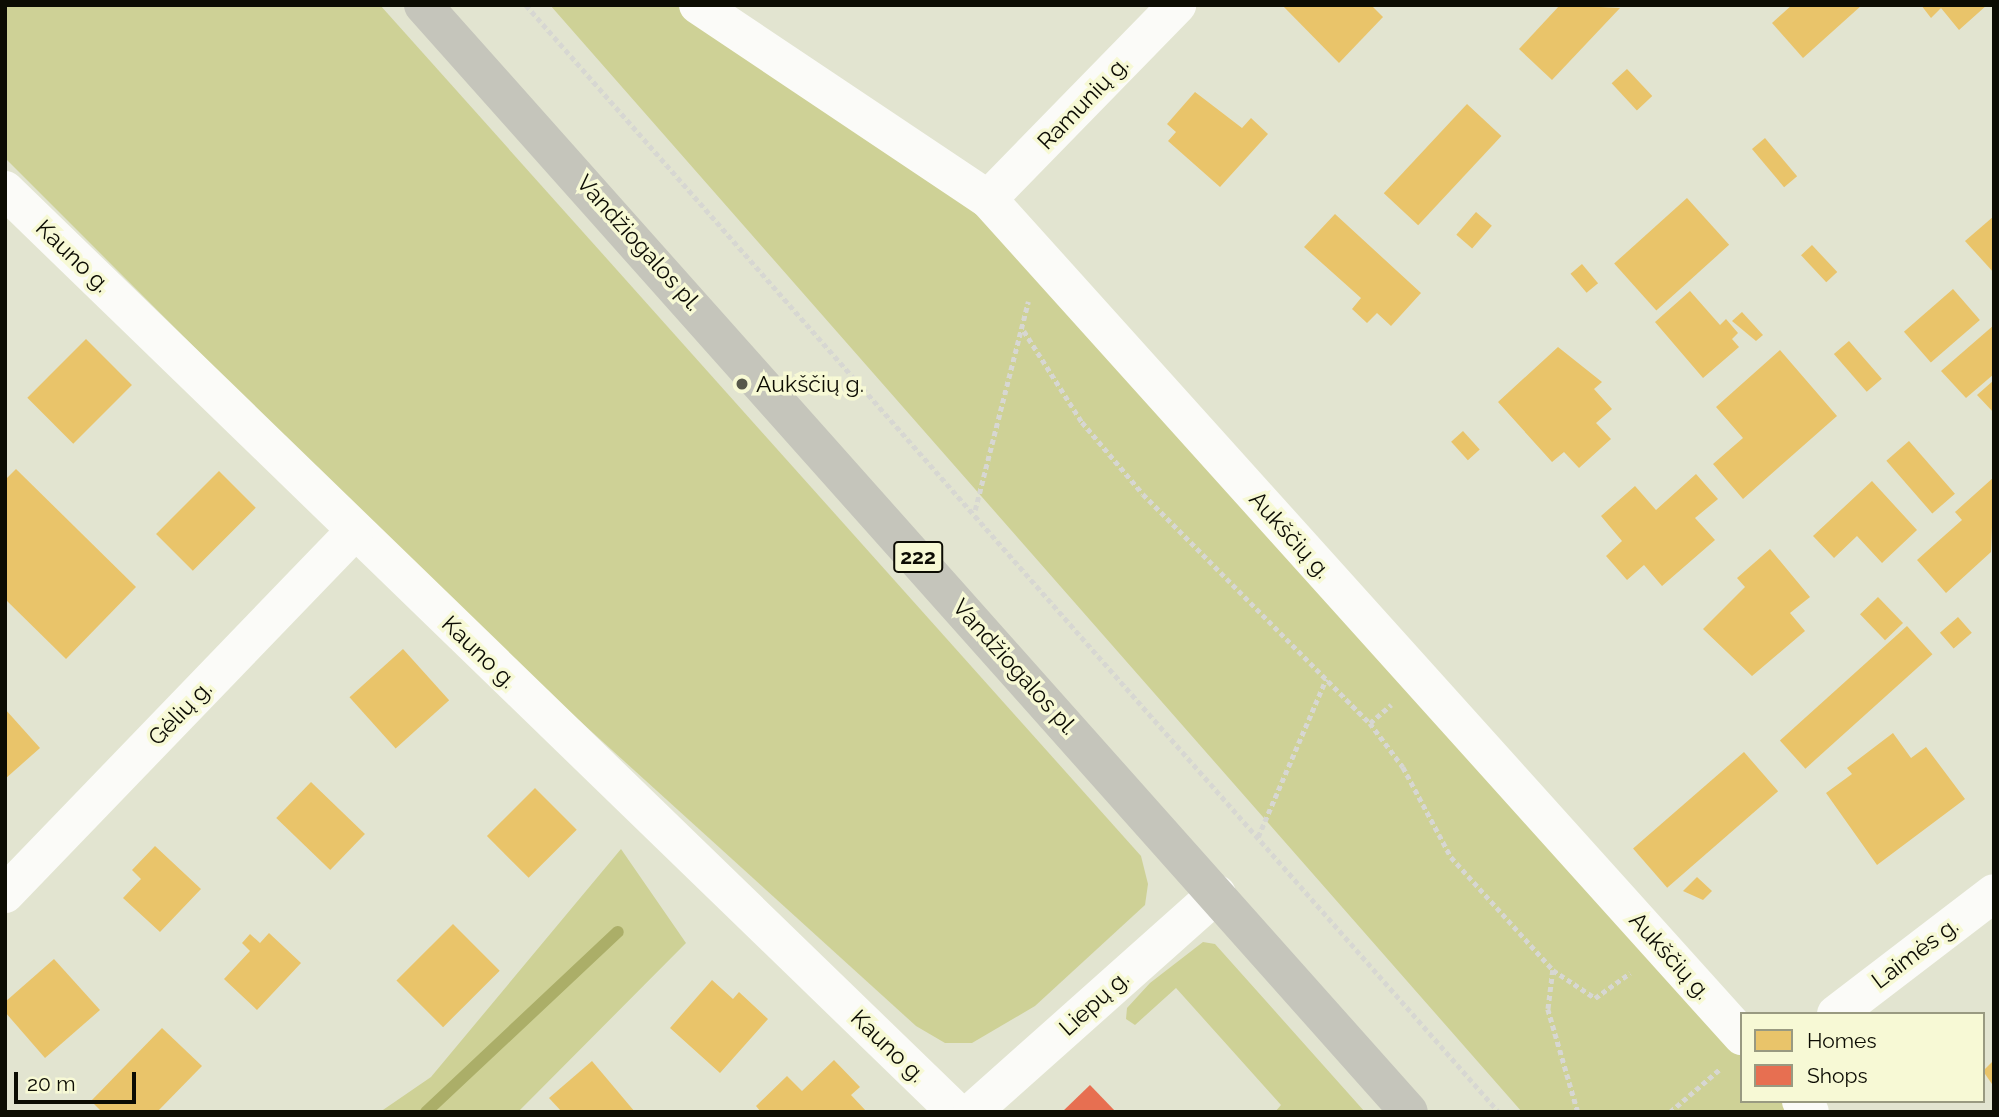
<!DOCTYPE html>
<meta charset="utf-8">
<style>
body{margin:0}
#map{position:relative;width:1999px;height:1117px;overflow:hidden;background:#e2e4d0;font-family:Raleway,sans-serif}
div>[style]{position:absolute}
.green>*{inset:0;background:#ced196}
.homes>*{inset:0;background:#e9c46a;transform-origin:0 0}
.shops>*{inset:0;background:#e76f51}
.stream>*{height:12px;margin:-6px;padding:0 6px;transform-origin:6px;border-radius:6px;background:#abae68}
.path>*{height:4.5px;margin-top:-2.25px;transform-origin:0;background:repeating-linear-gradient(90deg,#d7d7d2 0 5px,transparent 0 8.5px)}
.minor>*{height:38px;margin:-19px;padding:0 19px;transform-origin:19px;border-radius:19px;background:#fbfbf8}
.major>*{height:38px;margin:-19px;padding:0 19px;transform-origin:19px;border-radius:19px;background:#c5c5bb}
.dots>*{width:19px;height:19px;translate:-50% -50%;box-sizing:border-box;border:4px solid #f7f9d5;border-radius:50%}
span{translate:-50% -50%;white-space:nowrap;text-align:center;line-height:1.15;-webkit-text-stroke:7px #f7f9d5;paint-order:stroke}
.shield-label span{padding:2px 5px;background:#f7f9d5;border:2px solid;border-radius:5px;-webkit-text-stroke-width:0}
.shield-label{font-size:21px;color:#0c0c03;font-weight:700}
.street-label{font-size:23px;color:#0c0c03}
.poi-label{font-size:23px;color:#0c0c03}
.left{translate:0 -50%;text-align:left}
.frame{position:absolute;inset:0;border:7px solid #0c0c03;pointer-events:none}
.legend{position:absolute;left:1740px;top:1012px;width:245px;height:91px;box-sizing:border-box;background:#f7f9d5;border:2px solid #999a81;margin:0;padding:9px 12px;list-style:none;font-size:21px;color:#0c0c03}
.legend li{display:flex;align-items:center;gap:14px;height:35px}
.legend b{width:35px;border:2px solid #999a81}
.scale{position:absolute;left:14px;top:1072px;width:122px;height:32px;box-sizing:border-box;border:4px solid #0c0c03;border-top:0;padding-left:9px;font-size:21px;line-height:24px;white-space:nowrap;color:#0c0c03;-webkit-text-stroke:5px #f7f9d5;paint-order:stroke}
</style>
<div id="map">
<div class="green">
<i style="clip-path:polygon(5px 5px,380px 5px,1141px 856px,1148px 884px,1145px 905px,1035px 1006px,972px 1043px,945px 1043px,916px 1026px,451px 604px,5px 158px)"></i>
<i style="clip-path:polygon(550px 5px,698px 5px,988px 199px,1742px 1036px,1742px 1101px,1801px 1101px,1810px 1112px,1522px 1112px)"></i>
<i style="clip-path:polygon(621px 849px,686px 943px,518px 1112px,380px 1112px,431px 1077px)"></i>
<i style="clip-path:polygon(1203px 942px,1215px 944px,1365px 1112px,1275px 1112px,1281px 1105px,1176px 988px,1135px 1025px,1126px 1019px,1127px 1008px,1150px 983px)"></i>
</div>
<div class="homes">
<i style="clip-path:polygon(1282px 5px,1371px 5px,1383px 17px,1339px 63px)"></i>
<i style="clip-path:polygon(1560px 5px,1620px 8px,1552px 80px,1519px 49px)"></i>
<i style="clip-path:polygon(1792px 5px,1862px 5px,1803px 58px,1772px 23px)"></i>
<i style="clip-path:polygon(1921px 5px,1987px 5px,1959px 30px,1941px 8px,1931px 18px)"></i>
<i style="left:1627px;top:69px;width:37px;height:21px;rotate:47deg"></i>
<i style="clip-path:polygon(1195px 92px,1242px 128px,1251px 118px,1268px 134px,1220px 187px,1168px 141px,1176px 132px,1167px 124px)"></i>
<i style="left:1467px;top:104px;width:47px;height:122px;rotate:43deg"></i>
<i style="left:1765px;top:138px;width:50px;height:17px;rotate:50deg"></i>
<i style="left:1687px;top:198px;width:63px;height:98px;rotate:48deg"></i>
<i style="left:1476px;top:212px;width:21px;height:30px;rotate:41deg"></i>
<i style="clip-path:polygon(1335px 214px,1421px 293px,1391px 326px,1377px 313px,1367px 323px,1352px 309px,1361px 298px,1304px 247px)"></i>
<i style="clip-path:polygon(1994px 216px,1994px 273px,1965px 241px)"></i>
<i style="left:1812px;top:245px;width:37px;height:15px;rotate:47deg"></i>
<i style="left:1582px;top:264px;width:25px;height:15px;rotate:50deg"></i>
<i style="left:1953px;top:289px;width:41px;height:65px;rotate:49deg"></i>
<i style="clip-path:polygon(1690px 291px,1720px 325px,1726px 319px,1738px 333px,1732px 339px,1739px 347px,1703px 378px,1655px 322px)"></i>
<i style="clip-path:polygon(1742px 312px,1763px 335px,1756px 341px,1732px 321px)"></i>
<i style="clip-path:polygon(1994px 325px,1994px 374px,1966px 398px,1941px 371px)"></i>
<i style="left:86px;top:339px;width:65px;height:83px;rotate:45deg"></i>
<i style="left:1849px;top:341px;width:50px;height:20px;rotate:49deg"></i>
<i style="clip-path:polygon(1558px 347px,1602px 382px,1594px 389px,1612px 409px,1596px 423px,1611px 439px,1579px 468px,1564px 452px,1552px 462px,1498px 402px)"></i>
<i style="clip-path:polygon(1780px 350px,1837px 416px,1743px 499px,1713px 464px,1743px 438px,1716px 407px)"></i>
<i style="clip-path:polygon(1994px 380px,1994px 413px,1977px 395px)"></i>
<i style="left:1463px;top:431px;width:25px;height:16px;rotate:48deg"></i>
<i style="left:1909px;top:441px;width:70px;height:30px;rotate:49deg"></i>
<i style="clip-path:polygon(16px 469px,136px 587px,66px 659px,5px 599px,5px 480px)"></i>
<i style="left:219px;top:471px;width:52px;height:89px;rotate:45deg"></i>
<i style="clip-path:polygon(1696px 474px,1718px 499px,1695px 518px,1715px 540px,1662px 586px,1644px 565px,1627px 580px,1606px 556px,1622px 541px,1601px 516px,1635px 486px,1656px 510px)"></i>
<i style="clip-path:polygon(1994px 477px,1991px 552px,1946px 593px,1917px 560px,1962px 520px,1955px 512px)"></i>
<i style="clip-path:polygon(1872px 481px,1917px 530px,1882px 563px,1857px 536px,1834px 558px,1813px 536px)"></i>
<i style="clip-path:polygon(1770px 549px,1810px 597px,1790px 613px,1805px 631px,1752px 676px,1703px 629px,1745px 587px,1737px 578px)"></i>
<i style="left:1878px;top:597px;width:36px;height:25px;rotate:46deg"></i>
<i style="left:1958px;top:617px;width:21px;height:24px;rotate:49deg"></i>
<i style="left:1907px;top:626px;width:38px;height:171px;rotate:48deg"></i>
<i style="left:403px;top:649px;width:69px;height:72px;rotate:48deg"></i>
<i style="clip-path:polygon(5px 709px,40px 748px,5px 779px)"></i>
<i style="clip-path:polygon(1893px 733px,1911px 758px,1926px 747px,1965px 799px,1877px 865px,1826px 793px,1852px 774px,1847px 768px)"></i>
<i style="left:1744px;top:752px;width:52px;height:147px;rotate:49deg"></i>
<i style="left:311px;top:782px;width:75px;height:50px;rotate:44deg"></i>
<i style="left:535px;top:788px;width:59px;height:68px;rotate:45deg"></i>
<i style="clip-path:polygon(155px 846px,201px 889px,160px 932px,123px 898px,141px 879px,132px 870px)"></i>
<i style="clip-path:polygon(1697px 877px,1712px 891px,1703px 900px,1683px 891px)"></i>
<i style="left:453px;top:924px;width:66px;height:80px;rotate:45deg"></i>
<i style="clip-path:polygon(269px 933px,301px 963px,257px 1010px,224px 979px,250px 951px,242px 943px,250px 934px,260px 943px)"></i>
<i style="clip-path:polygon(54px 959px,100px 1010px,45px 1058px,5px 1012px,5px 1002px)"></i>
<i style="clip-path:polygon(712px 980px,733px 999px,739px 992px,768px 1019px,720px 1073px,670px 1028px)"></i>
<i style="clip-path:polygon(162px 1028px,202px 1066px,157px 1112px,102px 1112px,91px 1101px)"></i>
<i style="clip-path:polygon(834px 1060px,860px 1087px,851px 1095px,867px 1112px,761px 1112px,756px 1106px,787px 1076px,802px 1091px)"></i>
<i style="clip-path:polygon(1994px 1060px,1994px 1087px,1983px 1071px)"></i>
<i style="clip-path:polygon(592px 1061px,635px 1112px,562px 1112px,549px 1098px)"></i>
</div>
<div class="shops">
<i style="clip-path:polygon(1090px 1085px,1116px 1112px,1062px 1112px)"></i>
</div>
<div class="stream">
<i style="left:426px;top:1112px;width:263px;rotate:-43.2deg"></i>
</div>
<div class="path">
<i style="left:526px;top:5px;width:1474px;rotate:48.69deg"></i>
<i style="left:1024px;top:331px;width:108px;rotate:57.5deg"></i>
<i style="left:1082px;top:422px;width:94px;rotate:49.7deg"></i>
<i style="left:1143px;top:494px;width:322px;rotate:45.3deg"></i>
<i style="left:1370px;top:723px;width:28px;rotate:-41deg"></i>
<i style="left:975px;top:510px;width:215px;rotate:-75.7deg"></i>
<i style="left:1370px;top:723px;width:55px;rotate:53.1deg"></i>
<i style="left:1403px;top:767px;width:102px;rotate:61.9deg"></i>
<i style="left:1451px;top:857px;width:152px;rotate:47.9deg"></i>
<i style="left:1553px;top:970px;width:50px;rotate:33.7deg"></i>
<i style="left:1595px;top:998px;width:43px;rotate:-35.5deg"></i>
<i style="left:1258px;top:837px;width:172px;rotate:-66.7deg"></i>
<i style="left:1553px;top:970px;width:39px;rotate:97deg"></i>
<i style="left:1548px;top:1009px;width:107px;rotate:73.8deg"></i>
<i style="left:1670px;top:1112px;width:66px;rotate:-40.7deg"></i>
</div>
<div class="minor">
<i style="left:698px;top:5px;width:349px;rotate:33.8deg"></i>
<i style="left:988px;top:199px;width:1127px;rotate:47.99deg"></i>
<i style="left:5px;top:190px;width:1325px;rotate:44.11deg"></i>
<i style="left:988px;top:199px;width:271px;rotate:-45.7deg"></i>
<i style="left:5px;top:894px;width:503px;rotate:-46.05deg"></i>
<i style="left:1836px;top:1014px;width:199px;rotate:-37.4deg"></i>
<i style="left:1801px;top:1101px;width:14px;rotate:51deg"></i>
<i style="left:972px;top:1112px;width:328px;rotate:-41.7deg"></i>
</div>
<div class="major">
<i style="left:423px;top:5px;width:1482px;rotate:48.31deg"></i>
</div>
<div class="dots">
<i style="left:742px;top:384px;background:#57584b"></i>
</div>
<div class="shield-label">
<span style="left:918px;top:557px">222</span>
</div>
<div class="street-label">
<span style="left:1083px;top:103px;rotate:-46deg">Ramunių g.</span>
<span style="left:639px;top:243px;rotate:48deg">Vandžiogalos pl.</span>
<span style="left:73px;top:256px;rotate:44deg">Kauno g.</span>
<span style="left:1290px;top:535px;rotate:48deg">Aukščių g.</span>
<span style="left:479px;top:652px;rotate:44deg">Kauno g.</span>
<span style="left:1015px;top:667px;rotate:48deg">Vandžiogalos pl.</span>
<span style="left:180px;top:713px;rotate:-46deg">Gėlių g.</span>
<span style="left:1915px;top:953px;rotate:-37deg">Laimės g.</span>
<span style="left:1670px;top:956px;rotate:48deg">Aukščių g.</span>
<span style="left:1094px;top:1003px;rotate:-42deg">Liepų g.</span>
<span style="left:888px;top:1046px;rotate:44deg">Kauno g.</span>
</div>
<div class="poi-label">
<span class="left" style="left:756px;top:384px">Aukščių g.</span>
</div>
<div class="frame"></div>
<ul class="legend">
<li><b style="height:19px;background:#e9c46a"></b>Homes</li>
<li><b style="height:19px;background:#e76f51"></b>Shops</li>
</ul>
<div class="scale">20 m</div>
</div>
